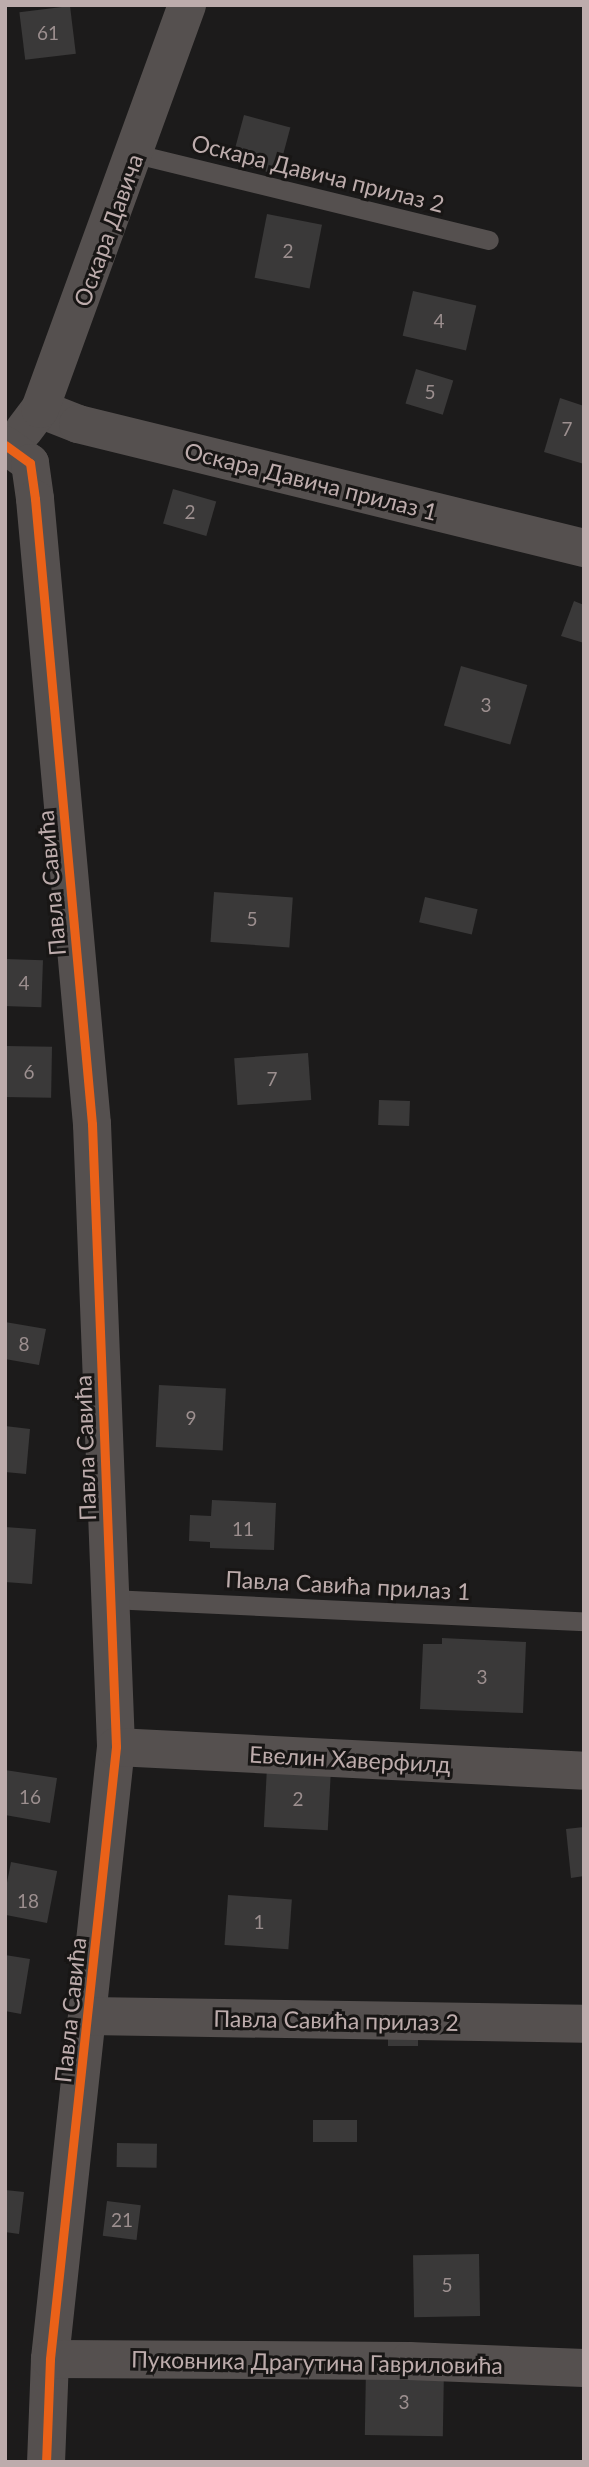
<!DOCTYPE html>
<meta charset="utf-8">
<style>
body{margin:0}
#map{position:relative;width:589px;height:2467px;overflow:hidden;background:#1c1b1b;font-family:Lato,sans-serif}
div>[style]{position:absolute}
.building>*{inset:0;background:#3a3939;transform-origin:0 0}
.service>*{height:19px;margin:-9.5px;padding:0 9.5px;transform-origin:9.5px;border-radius:9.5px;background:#55504f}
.minor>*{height:38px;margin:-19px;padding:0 19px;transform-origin:19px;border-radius:19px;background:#55504f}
.cycleway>*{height:9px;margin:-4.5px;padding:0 4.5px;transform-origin:4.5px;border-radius:4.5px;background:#ea6118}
span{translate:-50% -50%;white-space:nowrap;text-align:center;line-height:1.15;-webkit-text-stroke:6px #181615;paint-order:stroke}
.number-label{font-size:19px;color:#9c8f8f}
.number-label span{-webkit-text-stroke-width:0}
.street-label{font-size:23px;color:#bdacac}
.frame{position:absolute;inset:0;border:7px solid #bdacac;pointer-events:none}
</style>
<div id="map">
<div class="building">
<i style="left:70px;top:6px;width:48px;height:51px;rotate:83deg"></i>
<i style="left:244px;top:115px;width:48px;height:49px;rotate:15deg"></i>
<i style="left:267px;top:214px;width:56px;height:65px;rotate:11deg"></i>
<i style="left:413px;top:291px;width:65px;height:46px;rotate:13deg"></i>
<i style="left:416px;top:369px;width:39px;height:36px;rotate:17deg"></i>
<i style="clip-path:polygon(560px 398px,584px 406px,584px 464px,544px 452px)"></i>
<i style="left:173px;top:489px;width:45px;height:36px;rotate:16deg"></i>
<i style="clip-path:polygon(574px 601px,584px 605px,584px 643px,561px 636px)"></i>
<i style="left:461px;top:666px;width:69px;height:62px;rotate:16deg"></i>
<i style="left:214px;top:892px;width:79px;height:50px;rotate:4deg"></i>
<i style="left:425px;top:897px;width:54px;height:26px;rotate:13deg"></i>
<i style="left:5px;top:959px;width:38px;height:47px;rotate:2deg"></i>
<i style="left:5px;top:1046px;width:47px;height:51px;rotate:1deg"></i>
<i style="left:308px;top:1053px;width:47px;height:74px;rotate:86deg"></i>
<i style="left:379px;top:1100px;width:31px;height:25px;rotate:2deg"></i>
<i style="clip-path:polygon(5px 1322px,46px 1329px,39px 1365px,5px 1359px)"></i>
<i style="left:159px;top:1385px;width:67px;height:62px;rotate:3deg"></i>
<i style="clip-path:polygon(5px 1426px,30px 1429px,26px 1474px,5px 1472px)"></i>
<i style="clip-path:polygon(212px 1500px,276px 1503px,274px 1550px,210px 1548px,210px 1542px,189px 1541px,190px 1515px,211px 1516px)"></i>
<i style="left:5px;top:1527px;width:31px;height:55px;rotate:4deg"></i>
<i style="clip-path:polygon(442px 1638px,526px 1642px,523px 1713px,420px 1709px,423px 1644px,442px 1644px)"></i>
<i style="left:267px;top:1767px;width:64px;height:60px;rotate:3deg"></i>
<i style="clip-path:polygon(5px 1770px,57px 1778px,50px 1823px,5px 1815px)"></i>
<i style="clip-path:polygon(584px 1827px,584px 1876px,571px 1878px,566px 1829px)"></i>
<i style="left:11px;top:1862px;width:47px;height:53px;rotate:11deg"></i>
<i style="left:228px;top:1895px;width:64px;height:50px;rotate:4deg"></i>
<i style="clip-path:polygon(5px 1955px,30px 1959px,21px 2014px,5px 2011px)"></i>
<i style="left:388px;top:2025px;width:30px;height:21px"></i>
<i style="left:357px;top:2120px;width:22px;height:44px;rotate:90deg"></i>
<i style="left:117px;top:2143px;width:40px;height:24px;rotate:1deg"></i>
<i style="clip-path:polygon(5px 2190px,24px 2192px,19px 2234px,5px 2232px)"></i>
<i style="left:107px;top:2201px;width:34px;height:35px;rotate:7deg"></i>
<i style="left:479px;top:2254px;width:62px;height:66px;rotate:89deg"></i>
<i style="left:366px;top:2367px;width:78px;height:68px;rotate:1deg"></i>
</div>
<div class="service">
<i style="left:136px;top:154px;width:363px;rotate:13.7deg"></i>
<i style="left:110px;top:1599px;width:475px;rotate:2.7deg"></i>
</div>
<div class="minor">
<i style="left:40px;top:409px;width:41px;rotate:21.5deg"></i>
<i style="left:78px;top:424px;width:521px;rotate:13.77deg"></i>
<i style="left:24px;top:430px;width:26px;rotate:-53deg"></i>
<i style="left:40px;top:409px;width:430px;rotate:-70deg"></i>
<i style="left:5px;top:445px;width:31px;rotate:36deg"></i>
<i style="left:30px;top:463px;width:36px;rotate:82deg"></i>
<i style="left:35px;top:499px;width:628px;rotate:84.79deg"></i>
<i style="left:92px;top:1124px;width:623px;rotate:87.79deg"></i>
<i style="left:116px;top:1747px;width:616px;rotate:96.16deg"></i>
<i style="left:50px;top:2359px;width:103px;rotate:92.2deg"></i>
<i style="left:116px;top:1747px;width:469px;rotate:2.9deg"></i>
<i style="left:89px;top:2016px;width:495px;rotate:0.9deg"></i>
<i style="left:50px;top:2359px;width:359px;rotate:0.3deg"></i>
<i style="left:409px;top:2361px;width:175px;rotate:2.3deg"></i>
</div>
<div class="cycleway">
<i style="left:5px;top:445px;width:31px;rotate:36deg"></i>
<i style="left:30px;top:463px;width:36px;rotate:82deg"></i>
<i style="left:35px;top:499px;width:628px;rotate:84.79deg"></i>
<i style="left:92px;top:1124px;width:623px;rotate:87.79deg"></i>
<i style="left:116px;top:1747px;width:616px;rotate:96.16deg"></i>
<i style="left:50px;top:2359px;width:103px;rotate:92.2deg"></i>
</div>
<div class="number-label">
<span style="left:48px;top:33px">61</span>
<span style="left:288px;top:251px">2</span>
<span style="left:439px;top:321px">4</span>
<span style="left:430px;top:392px">5</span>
<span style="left:567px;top:429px">7</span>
<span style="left:190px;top:512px">2</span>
<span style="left:486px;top:705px">3</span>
<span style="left:252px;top:919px">5</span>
<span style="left:24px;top:983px">4</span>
<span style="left:29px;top:1072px">6</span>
<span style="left:272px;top:1079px">7</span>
<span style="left:24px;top:1344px">8</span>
<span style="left:191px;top:1418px">9</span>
<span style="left:243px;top:1529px">11</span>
<span style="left:482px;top:1677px">3</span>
<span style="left:30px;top:1797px">16</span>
<span style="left:298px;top:1799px">2</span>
<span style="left:28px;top:1901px">18</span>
<span style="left:259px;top:1922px">1</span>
<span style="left:122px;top:2220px">21</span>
<span style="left:447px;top:2285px">5</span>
<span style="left:404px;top:2402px">3</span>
</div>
<div class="street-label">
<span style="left:318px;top:173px;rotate:14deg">Оскара Давича прилаз 2</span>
<span style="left:108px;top:230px;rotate:-70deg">Оскара Давича</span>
<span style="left:311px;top:481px;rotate:14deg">Оскара Давича прилаз 1</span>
<span style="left:51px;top:883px;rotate:-95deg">Павла Савића</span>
<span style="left:85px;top:1448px;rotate:-92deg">Павла Савића</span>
<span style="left:348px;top:1585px;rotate:3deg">Павла Савића прилаз 1</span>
<span style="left:350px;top:1759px;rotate:3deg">Евелин Хаверфилд</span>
<span style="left:70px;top:2010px;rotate:-84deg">Павла Савића</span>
<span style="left:336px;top:2020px;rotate:1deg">Павла Савића прилаз 2</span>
<span style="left:317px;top:2362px;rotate:1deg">Пуковника Драгутина Гавриловића</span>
</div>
<div class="frame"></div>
</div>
